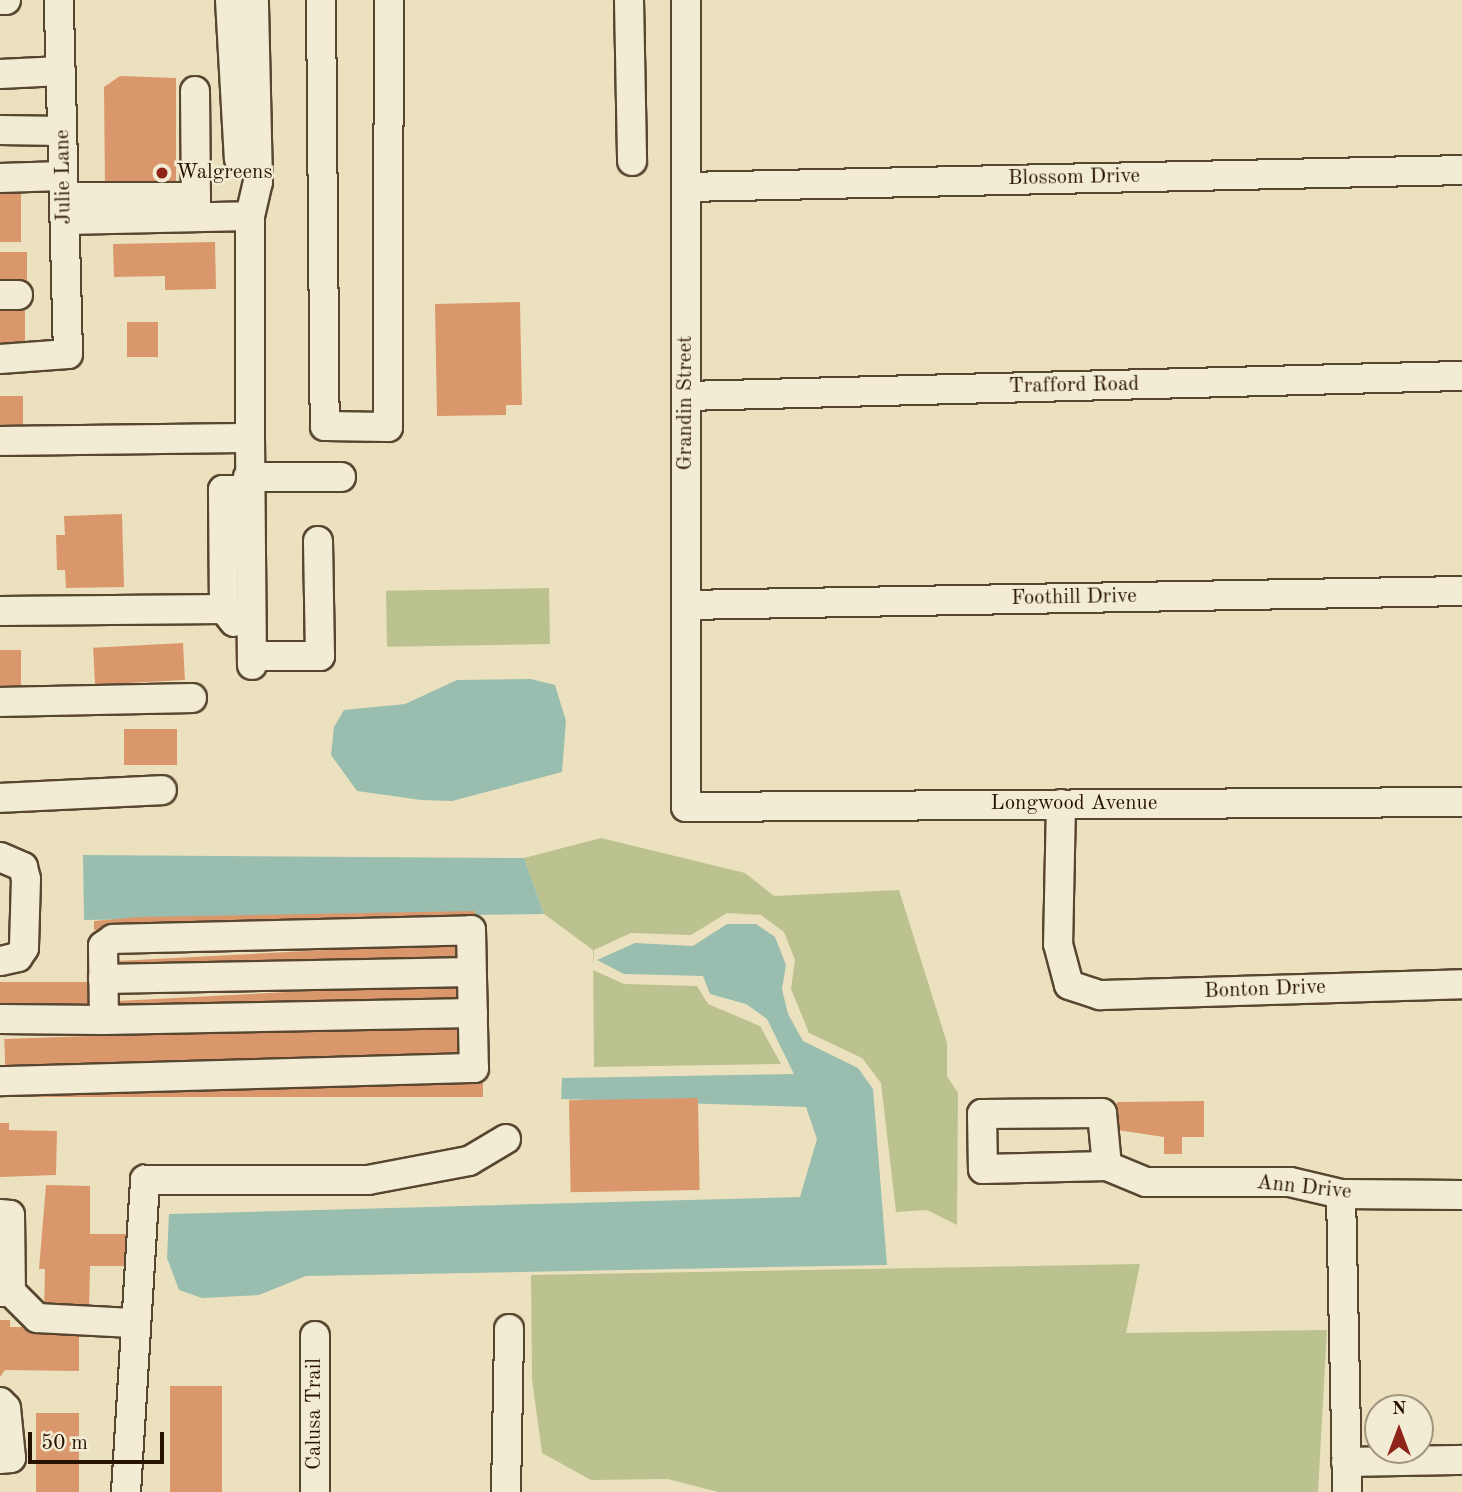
<!DOCTYPE html>
<style>
body{margin:0}
#map{position:relative;width:1462px;height:1492px;overflow:hidden;background:#ece1be;font-family:"Old Standard TT",serif}
div>[style]{position:absolute}
.green>*{inset:0;background:#bbc28f;transform-origin:0 0}
.water>*{inset:0;background:#99beaf}
.building>*{inset:0;background:#da976b;transform-origin:0 0}
.roads{filter:drop-shadow(2px 0 #584630) drop-shadow(-2px 0 #584630) drop-shadow(0 2px #584630) drop-shadow(0 -2px #584630)}
.minor>*{height:28px;margin:-14px;padding:0 14px;transform-origin:14px;border-radius:14px;background:#f3ecd5}
.dots>*{width:19px;height:19px;translate:-50% -50%;box-sizing:border-box;border:4px solid #f3ecd5;border-radius:50%}
span{translate:-50% -50%;white-space:nowrap;text-align:center;line-height:1.15;-webkit-text-stroke:5px #f3ecd5;paint-order:stroke}
.poi-label{font-size:21px;color:#271200}
.left{translate:0 -50%;text-align:left}
.street-label{font-size:21px;color:#271200}
.north{position:absolute;left:1364px;top:1394px;width:70px;height:70px;box-sizing:border-box;background:#f3ecd5;border:2px solid #a19580;border-radius:50%;rotate:0deg;font-size:19px;font-weight:700;line-height:28px;text-align:center;color:#271200}
.north::after{content:'';display:block;margin:auto;width:24px;height:32px;background:#8f2418;clip-path:polygon(50% 0,100% 100%,50% 72%,0 100%)}
.scale{position:absolute;left:28px;top:1432px;width:136px;height:32px;box-sizing:border-box;border:4px solid #271200;border-top:0;padding-left:9px;font-size:21px;line-height:24px;white-space:nowrap;color:#271200;-webkit-text-stroke:5px #f3ecd5;paint-order:stroke}
</style>
<div id="map">
<div class="green">
<i style="left:549px;top:588px;width:56px;height:163px;rotate:89deg"></i>
<i style="clip-path:polygon(601px 838px,745px 873px,774px 896px,899px 890px,947px 1043px,947px 1076px,958px 1093px,957px 1225px,927px 1210px,896px 1212px,881px 1083px,862px 1058px,809px 1033px,791px 989px,795px 960px,784px 932px,761px 915px,727px 913px,691px 935px,631px 933px,594px 950px,593px 970px,624px 984px,697px 986px,708px 1004px,760px 1026px,781px 1064px,594px 1067px,593px 950px,544px 914px,524px 858px)"></i>
<i style="clip-path:polygon(1140px 1264px,1126px 1333px,1327px 1330px,1318px 1492px,718px 1492px,668px 1479px,591px 1480px,542px 1453px,532px 1379px,531px 1275px)"></i>
</div>
<div class="water">
<i style="clip-path:polygon(531px 679px,555px 685px,566px 721px,562px 772px,452px 801px,421px 800px,357px 791px,331px 755px,334px 727px,344px 710px,405px 704px,457px 680px)"></i>
<i style="clip-path:polygon(83px 855px,524px 858px,544px 914px,84px 920px)"></i>
<i style="clip-path:polygon(727px 924px,756px 924px,775px 937px,786px 965px,782px 989px,788px 1014px,803px 1041px,858px 1068px,873px 1089px,887px 1265px,306px 1276px,259px 1295px,202px 1298px,179px 1290px,167px 1258px,169px 1214px,800px 1197px,817px 1139px,806px 1107px,561px 1099px,562px 1078px,794px 1074px,767px 1019px,746px 1004px,710px 994px,703px 976px,624px 974px,597px 960px,635px 943px,693px 946px)"></i>
</div>
<div class="building">
<i style="clip-path:polygon(120px 76px,176px 78px,176px 187px,105px 187px,104px 87px)"></i>
<i style="left:0;top:191px;width:21px;height:51px"></i>
<i style="clip-path:polygon(215px 242px,216px 289px,165px 290px,165px 276px,114px 277px,113px 244px)"></i>
<i style="left:0;top:252px;width:27px;height:34px"></i>
<i style="clip-path:polygon(520px 302px,522px 405px,506px 405px,506px 415px,437px 416px,435px 304px)"></i>
<i style="left:0;top:304px;width:25px;height:39px"></i>
<i style="left:127px;top:322px;width:31px;height:35px"></i>
<i style="left:0;top:396px;width:23px;height:36px"></i>
<i style="clip-path:polygon(122px 514px,124px 587px,66px 588px,65px 570px,57px 570px,56px 535px,65px 535px,64px 516px)"></i>
<i style="left:183px;top:643px;width:37px;height:90px;rotate:87deg"></i>
<i style="left:0;top:650px;width:21px;height:41px"></i>
<i style="left:177px;top:729px;width:36px;height:53px;rotate:90deg"></i>
<i style="clip-path:polygon(475px 911px,475px 924px,94px 930px,94px 921px,139px 917px)"></i>
<i style="left:459px;top:943px;width:22px;height:348px;rotate:87deg"></i>
<i style="left:91px;top:982px;width:26px;height:91px;rotate:90deg"></i>
<i style="left:460px;top:983px;width:22px;height:348px;rotate:87deg"></i>
<i style="left:461px;top:1023px;width:38px;height:457px;rotate:88deg"></i>
<i style="left:483px;top:1079px;width:18px;height:483px;rotate:90deg"></i>
<i style="left:698px;top:1098px;width:92px;height:129px;rotate:89deg"></i>
<i style="clip-path:polygon(1204px 1101px,1204px 1137px,1182px 1137px,1182px 1154px,1164px 1154px,1164px 1137px,1117px 1130px,1117px 1102px)"></i>
<i style="clip-path:polygon(0 1123px,9px 1123px,9px 1130px,57px 1131px,56px 1175px,0 1177px)"></i>
<i style="clip-path:polygon(46px 1185px,90px 1186px,90px 1234px,130px 1234px,129px 1266px,90px 1266px,89px 1314px,44px 1313px,45px 1269px,39px 1269px)"></i>
<i style="clip-path:polygon(0 1320px,10px 1320px,10px 1327px,79px 1327px,79px 1371px,5px 1370px,0 1377px)"></i>
<i style="left:170px;top:1386px;width:52px;height:106px"></i>
<i style="left:36px;top:1413px;width:43px;height:79px"></i>
</div>
<div class="roads">
<div class="minor">
<i style="left:0;top:0;width:6px"></i>
<i style="left:230px;top:0;width:159px;rotate:86.8deg"></i>
<i style="left:321px;top:0;width:426px;rotate:89.5deg"></i>
<i style="left:325px;top:426px;width:63px;rotate:0.9deg"></i>
<i style="left:388px;top:427px;width:427px;rotate:-89.9deg"></i>
<i style="left:629px;top:0;width:161px;rotate:88.9deg"></i>
<i style="left:686px;top:0;width:807px;rotate:90deg"></i>
<i style="left:686px;top:807px;width:776px;rotate:-0.37deg"></i>
<i style="left:0;top:74px;width:61px;rotate:-2.8deg"></i>
<i style="left:195px;top:91px;width:123px;rotate:89.5deg"></i>
<i style="left:0;top:130px;width:62px;rotate:0.9deg"></i>
<i style="left:0;top:178px;width:63px;rotate:-1.8deg"></i>
<i style="left:686px;top:187px;width:776px;rotate:-1.25deg"></i>
<i style="left:64px;top:197px;width:132px"></i>
<i style="left:65px;top:220px;width:185px;rotate:-1.2deg"></i>
<i style="left:0;top:295px;width:18px"></i>
<i style="left:0;top:359px;width:68px;rotate:-4.2deg"></i>
<i style="left:68px;top:354px;width:354px;rotate:-91.5deg"></i>
<i style="left:686px;top:396px;width:776px;rotate:-1.48deg"></i>
<i style="left:250px;top:438px;width:227px;rotate:89.5deg"></i>
<i style="left:0;top:441px;width:250px;rotate:-0.7deg"></i>
<i style="left:250px;top:438px;width:222px;rotate:-90deg"></i>
<i style="left:250px;top:216px;width:35px;rotate:-77deg"></i>
<i style="left:258px;top:182px;width:182px;rotate:-91.3deg"></i>
<i style="left:248px;top:477px;width:93px"></i>
<i style="left:686px;top:605px;width:776px;rotate:-1.03deg"></i>
<i style="left:0;top:611px;width:224px;rotate:-0.5deg"></i>
<i style="left:234px;top:622px;width:16px;rotate:-128deg"></i>
<i style="left:224px;top:609px;width:119px;rotate:-90.5deg"></i>
<i style="left:223px;top:490px;width:25px"></i>
<i style="left:252px;top:656px;width:68px"></i>
<i style="left:320px;top:656px;width:115px;rotate:-91deg"></i>
<i style="left:0;top:702px;width:192px;rotate:-1.2deg"></i>
<i style="left:0;top:798px;width:162px;rotate:-2.8deg"></i>
<i style="left:1061px;top:804px;width:140px;rotate:91.2deg"></i>
<i style="left:1058px;top:944px;width:42px;rotate:75deg"></i>
<i style="left:1069px;top:985px;width:33px;rotate:18deg"></i>
<i style="left:1100px;top:995px;width:362px;rotate:-1.7deg"></i>
<i style="left:0;top:857px;width:25px;rotate:23deg"></i>
<i style="left:23px;top:867px;width:12px;rotate:76deg"></i>
<i style="left:26px;top:879px;width:69px;rotate:91.7deg"></i>
<i style="left:24px;top:948px;width:11px;rotate:124deg"></i>
<i style="left:18px;top:957px;width:18px;rotate:167deg"></i>
<i style="left:103px;top:979px;width:368px;rotate:-1.1deg"></i>
<i style="left:0;top:1019px;width:104px;rotate:0.6deg"></i>
<i style="left:104px;top:1020px;width:74px;rotate:-90.8deg"></i>
<i style="left:103px;top:946px;width:12px;rotate:-35deg"></i>
<i style="left:113px;top:939px;width:358px;rotate:-1.4deg"></i>
<i style="left:471px;top:930px;width:138px;rotate:88.8deg"></i>
<i style="left:474px;top:1068px;width:474px;rotate:178.4deg"></i>
<i style="left:104px;top:1020px;width:369px;rotate:-1.1deg"></i>
<i style="left:1107px;top:1166px;width:53px;rotate:-95.4deg"></i>
<i style="left:1102px;top:1113px;width:120px;rotate:179.5deg"></i>
<i style="left:982px;top:1114px;width:55px;rotate:89deg"></i>
<i style="left:983px;top:1169px;width:124px;rotate:-1.4deg"></i>
<i style="left:1107px;top:1166px;width:42px;rotate:22.3deg"></i>
<i style="left:1146px;top:1182px;width:144px"></i>
<i style="left:1290px;top:1182px;width:52px;rotate:13.2deg"></i>
<i style="left:1341px;top:1194px;width:121px;rotate:0.5deg"></i>
<i style="left:1341px;top:1194px;width:298px;rotate:88.8deg"></i>
<i style="left:0;top:1214px;width:10px;rotate:6deg"></i>
<i style="left:10px;top:1215px;width:77px;rotate:89.3deg"></i>
<i style="left:0;top:1292px;width:11px"></i>
<i style="left:11px;top:1292px;width:37px;rotate:45deg"></i>
<i style="left:37px;top:1318px;width:95px;rotate:3deg"></i>
<i style="left:315px;top:1336px;width:156px;rotate:90deg"></i>
<i style="left:0;top:1402px;width:8px;rotate:45deg"></i>
<i style="left:6px;top:1408px;width:50px;rotate:84.3deg"></i>
<i style="left:11px;top:1458px;width:11px;rotate:175deg"></i>
<i style="left:1346px;top:1462px;width:116px;rotate:-1deg"></i>
<i style="left:126px;top:1492px;width:313px;rotate:-86.5deg"></i>
<i style="left:145px;top:1180px;width:223px"></i>
<i style="left:368px;top:1180px;width:103px;rotate:-10.7deg"></i>
<i style="left:469px;top:1161px;width:43px;rotate:-30.7deg"></i>
<i style="left:506px;top:1492px;width:163px;rotate:-88.9deg"></i>
</div>
</div>
<div class="dots">
<i style="left:162px;top:173px;background:#8f2418"></i>
</div>
<div class="poi-label">
<span class="left" style="left:176px;top:173px">Walgreens</span>
</div>
<div class="street-label">
<span style="left:64px;top:177px;rotate:-91deg">Julie Lane</span>
<span style="left:1074px;top:178px;rotate:-1deg">Blossom Drive</span>
<span style="left:1074px;top:386px;rotate:-1deg">Trafford Road</span>
<span style="left:686px;top:403px;rotate:-90deg">Grandin Street</span>
<span style="left:1074px;top:598px;rotate:-1deg">Foothill Drive</span>
<span style="left:1074px;top:804px">Longwood Avenue</span>
<span style="left:1265px;top:990px;rotate:-2deg">Bonton Drive</span>
<span style="left:1304px;top:1188px;rotate:6deg">Ann Drive</span>
<span style="left:315px;top:1414px;rotate:-90deg">Calusa Trail</span>
</div>
<div class="north">N</div>
<div class="scale">50 m</div>
</div>
